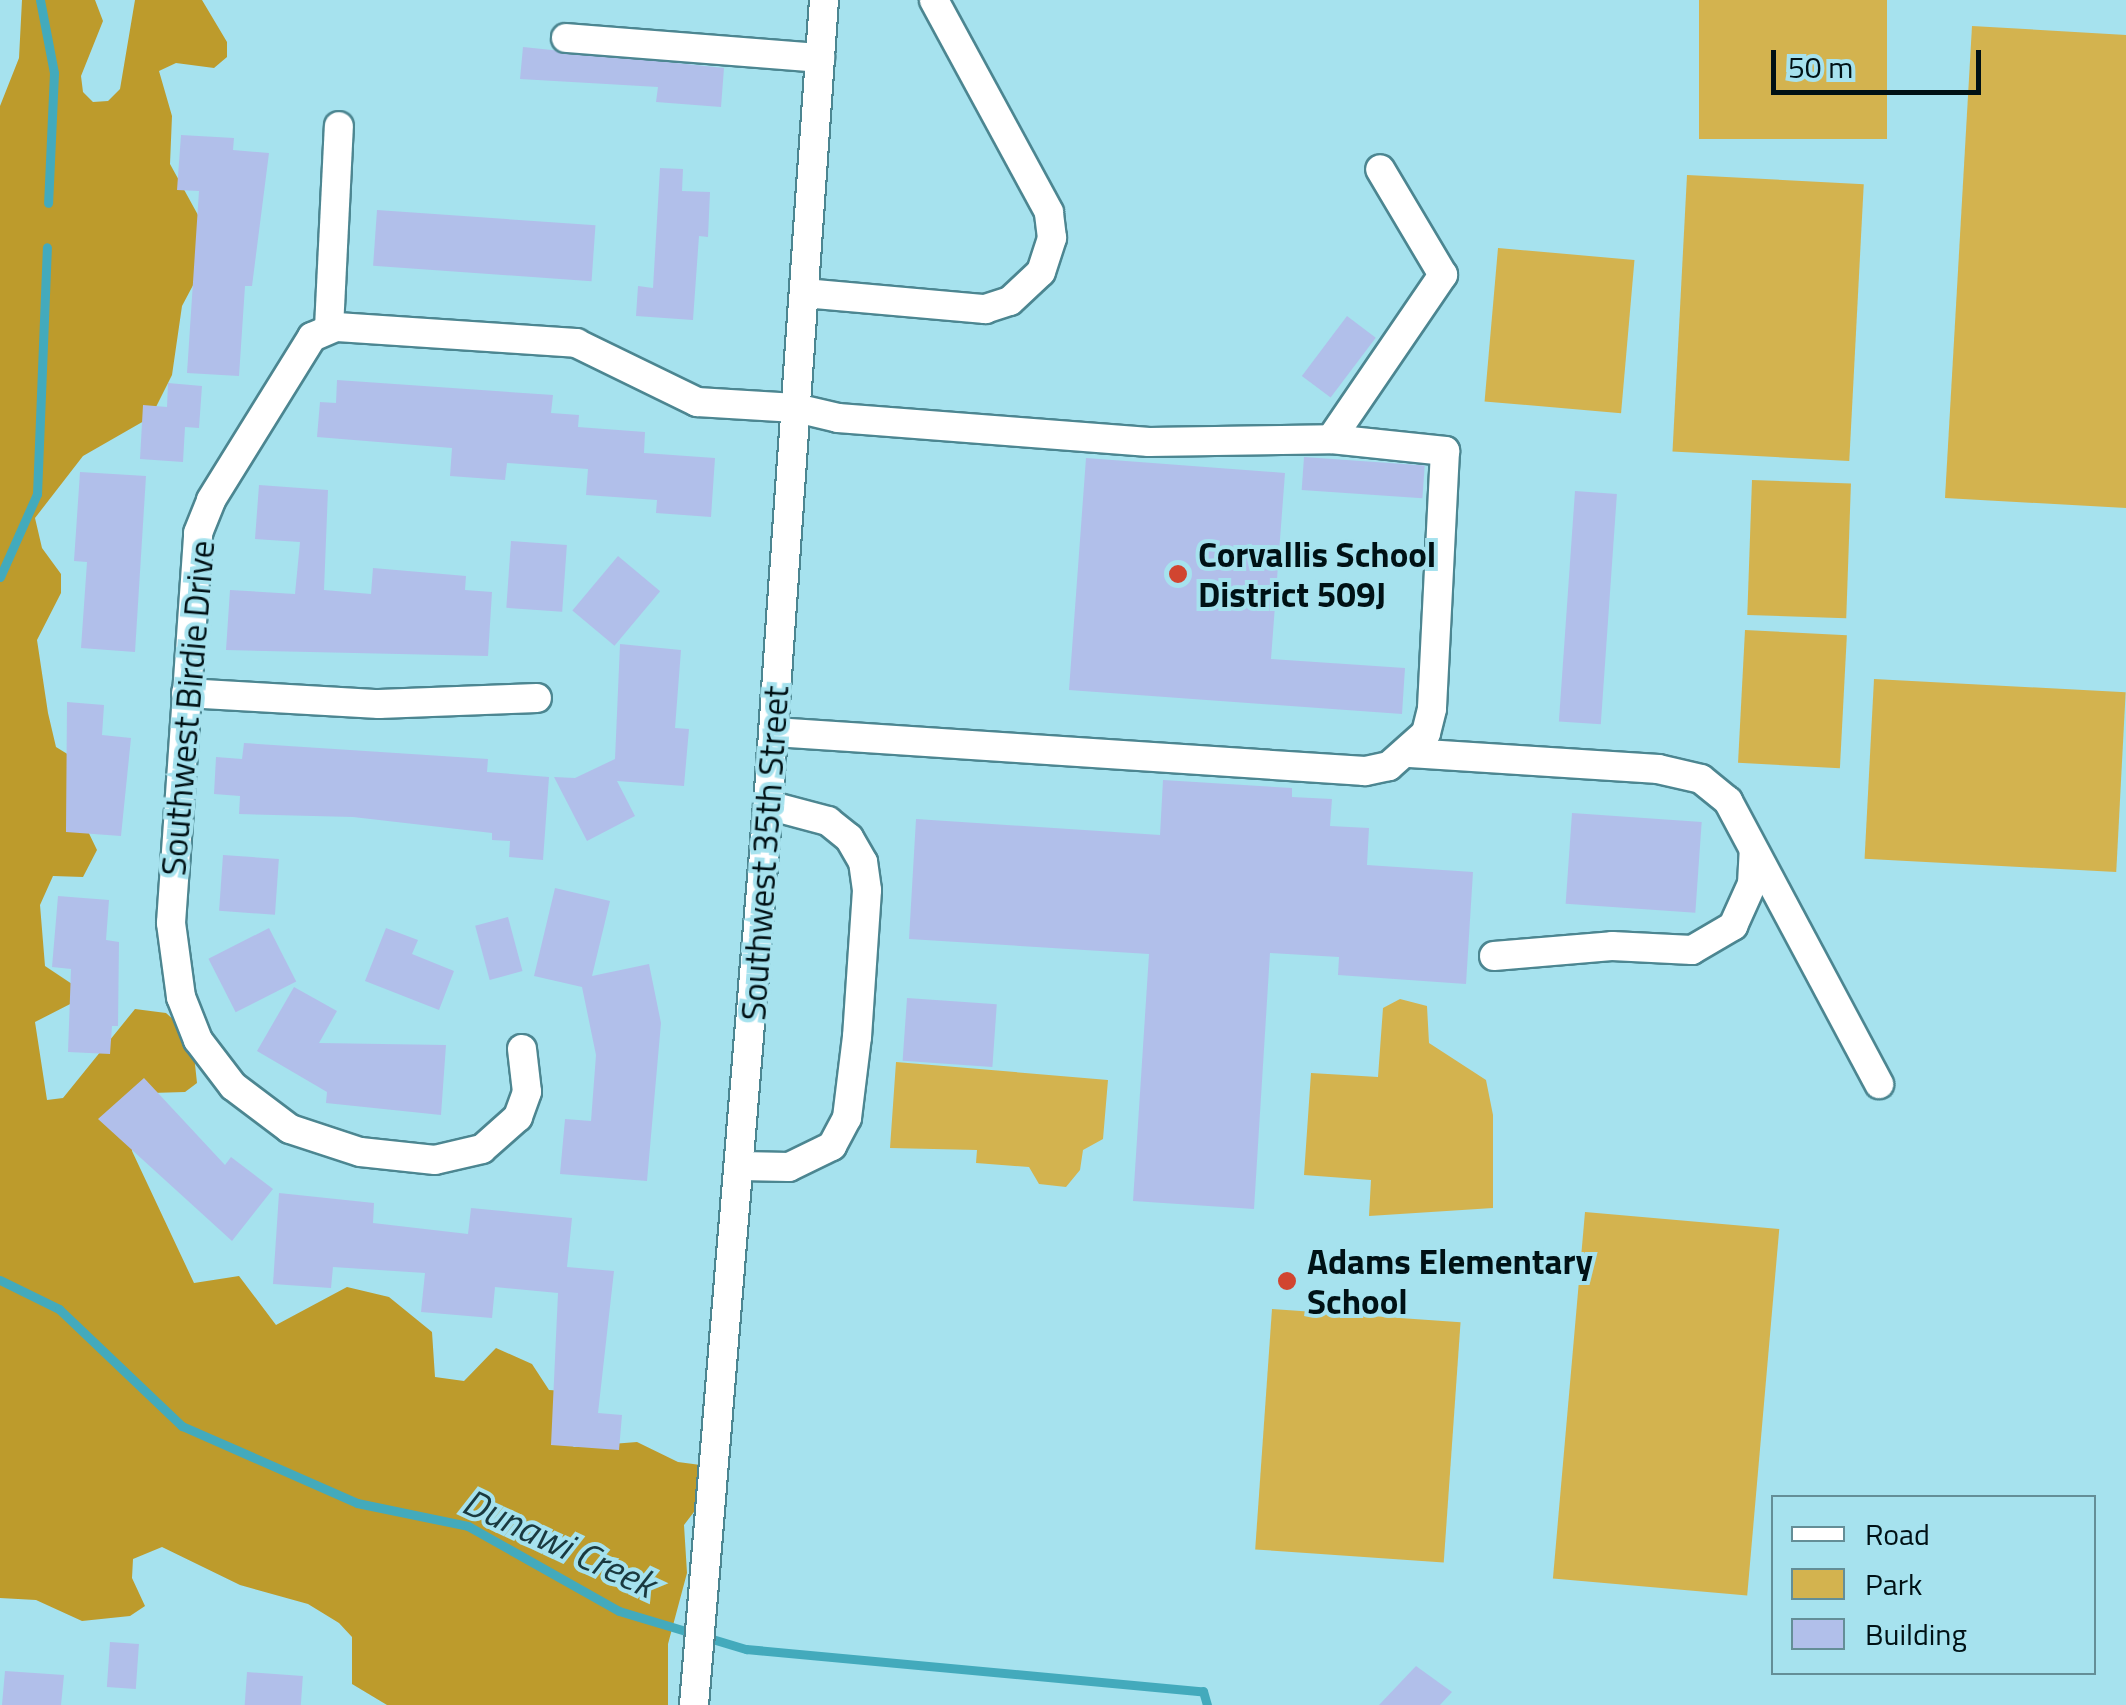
<!DOCTYPE html>
<style>
body{margin:0}
#map{position:relative;width:2126px;height:1705px;overflow:hidden;background:#a6e2ee;font-family:"Titillium Web",sans-serif}
div>[style]{position:absolute}
.green>*{inset:0;background:#d3b34f;transform-origin:0 0}
.forest>*{inset:0;background:#bd9b2c}
.stream>*{height:9px;margin:-4.5px;padding:0 4.5px;transform-origin:4.5px;border-radius:4.5px;background:#43aabc}
.building>*{inset:0;background:#b1bfea;transform-origin:0 0}
.roads{filter:drop-shadow(2px 0 #4c8691) drop-shadow(-2px 0 #4c8691) drop-shadow(0 2px #4c8691) drop-shadow(0 -2px #4c8691)}
.minor>*{height:28px;margin:-14px;padding:0 14px;transform-origin:14px;border-radius:14px;background:#fff}
.dots>*{width:28px;height:28px;translate:-50% -50%;box-sizing:border-box;border:5px solid #a6e2ee;border-radius:50%}
span{translate:-50% -50%;white-space:nowrap;text-align:center;line-height:1.15;-webkit-text-stroke:8px #a6e2ee;paint-order:stroke}
.poi-label{font-size:35px;color:#001115;font-weight:700}
.left{translate:0 -50%;text-align:left}
.street-label{font-size:35px;color:#001115}
.water-label{font-size:38px;color:#1a393f;font-style:italic}
.legend{position:absolute;left:1771px;top:1495px;width:325px;height:180px;box-sizing:border-box;background:#a6e2ee;border:2px solid #648e97;margin:0;padding:12px 18px;list-style:none;font-size:30px;color:#001115}
.legend li{display:flex;align-items:center;gap:20px;height:50px}
.legend b{width:50px;border:2px solid #648e97}
.scale{position:absolute;left:1771px;top:50px;width:210px;height:45px;box-sizing:border-box;border:5px solid #001115;border-top:0;padding-left:12px;font-size:30px;line-height:35px;white-space:nowrap;color:#001115;-webkit-text-stroke:8px #a6e2ee;paint-order:stroke}
</style>
<div id="map">
<div class="green">
<i style="left:1699px;top:0;width:188px;height:139px"></i>
<i style="clip-path:polygon(1972px 26px,2126px 35px,2126px 508px,1945px 498px)"></i>
<i style="left:1687px;top:175px;width:177px;height:277px;rotate:3deg"></i>
<i style="left:1498px;top:248px;width:137px;height:154px;rotate:5deg"></i>
<i style="left:1752px;top:480px;width:99px;height:135px;rotate:2deg"></i>
<i style="left:1745px;top:630px;width:102px;height:133px;rotate:3deg"></i>
<i style="left:1874px;top:679px;width:252px;height:180px;rotate:3deg"></i>
<i style="clip-path:polygon(1400px 999px,1427px 1006px,1429px 1043px,1486px 1080px,1493px 1115px,1493px 1208px,1369px 1216px,1371px 1180px,1304px 1175px,1311px 1073px,1378px 1077px,1383px 1008px)"></i>
<i style="clip-path:polygon(896px 1062px,1108px 1080px,1103px 1139px,1083px 1150px,1080px 1170px,1066px 1187px,1039px 1184px,1029px 1167px,976px 1163px,977px 1150px,890px 1148px)"></i>
<i style="left:1585px;top:1212px;width:195px;height:368px;rotate:5deg"></i>
<i style="left:1272px;top:1309px;width:189px;height:241px;rotate:4deg"></i>
</div>
<div class="forest">
<i style="clip-path:polygon(22px 0,95px 0,103px 21px,81px 76px,83px 92px,93px 102px,108px 101px,120px 89px,135px 0,202px 0,227px 42px,227px 57px,214px 68px,176px 63px,159px 71px,172px 116px,170px 164px,204px 226px,208px 257px,182px 306px,172px 375px,151px 417px,83px 456px,35px 518px,42px 548px,61px 574px,61px 593px,37px 640px,48px 713px,56px 747px,69px 755px,83px 821px,97px 850px,83px 877px,53px 876px,40px 905px,45px 966px,75px 986px,78px 1000px,35px 1022px,47px 1100px,63px 1098px,135px 1009px,166px 1013px,192px 1036px,197px 1083px,185px 1092px,151px 1093px,134px 1121px,132px 1151px,194px 1283px,239px 1276px,276px 1325px,347px 1287px,389px 1297px,432px 1332px,435px 1377px,464px 1381px,496px 1348px,532px 1364px,549px 1390px,564px 1391px,562px 1437px,574px 1447px,637px 1442px,678px 1462px,708px 1466px,703px 1500px,684px 1525px,687px 1573px,668px 1644px,668px 1705px,387px 1705px,352px 1684px,352px 1637px,339px 1623px,308px 1604px,240px 1585px,162px 1547px,133px 1559px,132px 1578px,145px 1606px,130px 1616px,82px 1621px,36px 1600px,0 1598px,0 106px,19px 58px)"></i>
</div>
<div class="stream">
<i style="left:40px;top:0;width:74px;rotate:79.1deg"></i>
<i style="left:54px;top:73px;width:130px;rotate:92.6deg"></i>
<i style="left:0;top:577px;width:91px;rotate:-66deg"></i>
<i style="left:37px;top:494px;width:247px;rotate:-87.7deg"></i>
<i style="left:0;top:1280px;width:66px;rotate:26.2deg"></i>
<i style="left:59px;top:1309px;width:170px;rotate:43.6deg"></i>
<i style="left:182px;top:1426px;width:191px;rotate:23.7deg"></i>
<i style="left:357px;top:1503px;width:113px;rotate:11.7deg"></i>
<i style="left:468px;top:1526px;width:173px;rotate:29.4deg"></i>
<i style="left:619px;top:1611px;width:133px;rotate:16.7deg"></i>
<i style="left:746px;top:1649px;width:459px;rotate:5.3deg"></i>
<i style="left:1203px;top:1691px;width:15px;rotate:74deg"></i>
</div>
<div class="building">
<i style="clip-path:polygon(523px 47px,724px 68px,721px 107px,656px 102px,658px 87px,520px 79px)"></i>
<i style="clip-path:polygon(181px 135px,234px 138px,233px 150px,269px 153px,252px 286px,245px 286px,239px 376px,187px 373px,199px 191px,177px 190px)"></i>
<i style="clip-path:polygon(660px 168px,683px 169px,682px 191px,710px 192px,708px 237px,699px 236px,693px 320px,636px 316px,638px 286px,653px 288px)"></i>
<i style="left:377px;top:210px;width:219px;height:56px;rotate:4deg"></i>
<i style="left:1347px;top:316px;width:36px;height:75px;rotate:37deg"></i>
<i style="clip-path:polygon(337px 380px,553px 395px,551px 413px,579px 415px,578px 427px,645px 432px,644px 453px,715px 458px,711px 517px,656px 513px,657px 500px,586px 495px,588px 469px,507px 463px,505px 480px,450px 476px,452px 448px,317px 437px,320px 402px,336px 403px)"></i>
<i style="clip-path:polygon(168px 383px,202px 386px,199px 428px,185px 427px,183px 462px,140px 459px,143px 405px,167px 407px)"></i>
<i style="left:1304px;top:457px;width:121px;height:33px;rotate:4deg"></i>
<i style="clip-path:polygon(1086px 458px,1285px 473px,1271px 659px,1405px 668px,1402px 714px,1069px 690px)"></i>
<i style="clip-path:polygon(80px 472px,146px 476px,135px 652px,81px 648px,87px 562px,74px 561px)"></i>
<i style="clip-path:polygon(259px 485px,328px 490px,324px 590px,371px 594px,373px 568px,466px 576px,465px 590px,492px 592px,488px 656px,226px 650px,230px 590px,295px 594px,300px 542px,255px 539px)"></i>
<i style="left:1575px;top:491px;width:42px;height:231px;rotate:4deg"></i>
<i style="left:511px;top:541px;width:56px;height:67px;rotate:4deg"></i>
<i style="left:618px;top:556px;width:55px;height:71px;rotate:40deg"></i>
<i style="clip-path:polygon(620px 644px,681px 650px,675px 728px,689px 729px,684px 786px,617px 781px,635px 816px,587px 841px,554px 777px,575px 778px,615px 759px)"></i>
<i style="clip-path:polygon(67px 702px,104px 705px,102px 735px,131px 738px,121px 836px,66px 832px)"></i>
<i style="clip-path:polygon(244px 743px,488px 759px,487px 772px,549px 777px,543px 860px,509px 857px,510px 841px,492px 840px,492px 833px,353px 817px,239px 814px,240px 796px,214px 794px,216px 757px,242px 759px)"></i>
<i style="clip-path:polygon(1163px 780px,1292px 788px,1292px 797px,1332px 799px,1330px 826px,1369px 828px,1367px 865px,1473px 872px,1466px 984px,1338px 975px,1339px 957px,1270px 953px,1254px 1209px,1133px 1201px,1149px 954px,909px 939px,916px 819px,1160px 835px)"></i>
<i style="left:1572px;top:813px;width:130px;height:91px;rotate:4deg"></i>
<i style="left:223px;top:855px;width:56px;height:56px;rotate:4deg"></i>
<i style="clip-path:polygon(555px 888px,610px 901px,592px 976px,649px 964px,661px 1023px,647px 1181px,560px 1174px,565px 1119px,591px 1121px,596px 1055px,582px 987px,534px 976px)"></i>
<i style="clip-path:polygon(58px 896px,109px 900px,106px 940px,119px 942px,118px 1026px,112px 1026px,110px 1054px,68px 1052px,71px 969px,52px 967px)"></i>
<i style="left:508px;top:917px;width:56px;height:34px;rotate:75deg"></i>
<i style="left:269px;top:928px;width:60px;height:68px;rotate:63deg"></i>
<i style="clip-path:polygon(386px 928px,418px 940px,412px 954px,454px 971px,439px 1010px,365px 981px)"></i>
<i style="clip-path:polygon(294px 987px,337px 1011px,319px 1043px,446px 1045px,441px 1115px,326px 1103px,327px 1092px,257px 1051px)"></i>
<i style="left:907px;top:998px;width:90px;height:63px;rotate:4deg"></i>
<i style="clip-path:polygon(144px 1078px,225px 1165px,231px 1157px,273px 1189px,232px 1241px,98px 1119px)"></i>
<i style="clip-path:polygon(279px 1193px,374px 1203px,373px 1223px,468px 1234px,471px 1208px,572px 1218px,567px 1267px,614px 1271px,598px 1413px,622px 1415px,619px 1450px,551px 1445px,558px 1293px,495px 1287px,492px 1318px,421px 1312px,425px 1273px,333px 1267px,331px 1288px,273px 1284px)"></i>
<i style="left:110px;top:1642px;width:29px;height:45px;rotate:4deg"></i>
<i style="clip-path:polygon(1416px 1666px,1452px 1692px,1440px 1705px,1379px 1705px)"></i>
<i style="clip-path:polygon(5px 1671px,64px 1675px,61px 1705px,2px 1705px)"></i>
<i style="left:247px;top:1672px;width:56px;height:33px;rotate:4deg"></i>
</div>
<div class="roads">
<div class="minor">
<i style="left:566px;top:38px;width:255px;rotate:4.5deg"></i>
<i style="left:804px;top:293px;width:182px;rotate:5.1deg"></i>
<i style="left:985px;top:309px;width:26px;rotate:-18deg"></i>
<i style="left:1010px;top:301px;width:42px;rotate:-43.1deg"></i>
<i style="left:1041px;top:272px;width:36px;rotate:-72deg"></i>
<i style="left:1052px;top:238px;width:26px;rotate:-97deg"></i>
<i style="left:1049px;top:212px;width:241px;rotate:-118.5deg"></i>
<i style="left:329px;top:328px;width:202px;rotate:-87.2deg"></i>
<i style="left:1331px;top:439px;width:199px;rotate:-55.7deg"></i>
<i style="left:1443px;top:275px;width:123px;rotate:-120.7deg"></i>
<i style="left:186px;top:693px;width:193px;rotate:3.3deg"></i>
<i style="left:379px;top:704px;width:158px;rotate:-2.2deg"></i>
<i style="left:1410px;top:753px;width:249px;rotate:3.7deg"></i>
<i style="left:1658px;top:769px;width:44px;rotate:13.1deg"></i>
<i style="left:1701px;top:779px;width:35px;rotate:39deg"></i>
<i style="left:1728px;top:801px;width:321px;rotate:61.9deg"></i>
<i style="left:1494px;top:956px;width:118px;rotate:-4.8deg"></i>
<i style="left:1612px;top:946px;width:80px;rotate:2.9deg"></i>
<i style="left:1692px;top:950px;width:48px;rotate:-30.3deg"></i>
<i style="left:1733px;top:926px;width:46px;rotate:-65.7deg"></i>
<i style="left:1752px;top:884px;width:33px;rotate:-87deg"></i>
<i style="left:522px;top:1049px;width:43px;rotate:83.4deg"></i>
<i style="left:527px;top:1092px;width:27px;rotate:110deg"></i>
<i style="left:518px;top:1117px;width:48px;rotate:138.4deg"></i>
<i style="left:482px;top:1149px;width:48px;rotate:166.8deg"></i>
<i style="left:435px;top:1160px;width:75px;rotate:-173.9deg"></i>
<i style="left:360px;top:1152px;width:74px;rotate:-161.8deg"></i>
<i style="left:290px;top:1129px;width:71px;rotate:-143deg"></i>
<i style="left:233px;top:1086px;width:58px;rotate:-127.3deg"></i>
<i style="left:198px;top:1040px;width:46px;rotate:-111.6deg"></i>
<i style="left:181px;top:997px;width:75px;rotate:-97.7deg"></i>
<i style="left:171px;top:923px;width:391px;rotate:-86deg"></i>
<i style="left:198px;top:533px;width:35px;rotate:-68deg"></i>
<i style="left:211px;top:500px;width:192px;rotate:-58.2deg"></i>
<i style="left:312px;top:337px;width:26px;rotate:-23deg"></i>
<i style="left:336px;top:327px;width:241px;rotate:3.8deg"></i>
<i style="left:576px;top:343px;width:135px;rotate:26deg"></i>
<i style="left:697px;top:402px;width:99px;rotate:3.5deg"></i>
<i style="left:796px;top:408px;width:43px;rotate:13.4deg"></i>
<i style="left:838px;top:418px;width:312px;rotate:4.4deg"></i>
<i style="left:1149px;top:442px;width:182px;rotate:-0.9deg"></i>
<i style="left:1331px;top:439px;width:115px;rotate:6deg"></i>
<i style="left:1445px;top:451px;width:258px;rotate:92.9deg"></i>
<i style="left:1432px;top:709px;width:25px;rotate:104deg"></i>
<i style="left:1426px;top:733px;width:50px;rotate:138.3deg"></i>
<i style="left:1389px;top:766px;width:25px;rotate:168deg"></i>
<i style="left:1365px;top:771px;width:592px;rotate:-176.22deg"></i>
<i style="left:741px;top:1166px;width:48px;rotate:1.2deg"></i>
<i style="left:789px;top:1167px;width:48px;rotate:-26deg"></i>
<i style="left:832px;top:1146px;width:32px;rotate:-62deg"></i>
<i style="left:847px;top:1118px;width:82px;rotate:-83deg"></i>
<i style="left:857px;top:1037px;width:147px;rotate:-86.1deg"></i>
<i style="left:867px;top:890px;width:28px;rotate:-98deg"></i>
<i style="left:863px;top:862px;width:28px;rotate:-120deg"></i>
<i style="left:849px;top:838px;width:27px;rotate:-141deg"></i>
<i style="left:828px;top:821px;width:62px;rotate:-165.1deg"></i>
<i style="left:694px;top:1705px;width:903px;rotate:-85.3deg"></i>
<i style="left:768px;top:805px;width:807px;rotate:-86.02deg"></i>
</div>
</div>
<div class="dots">
<i style="left:1178px;top:574px;background:#d14530"></i>
<i style="left:1287px;top:1281px;background:#d14530"></i>
</div>
<div class="poi-label">
<span class="left" style="left:1198px;top:574px">Corvallis School<br>District 509J</span>
<span class="left" style="left:1307px;top:1281px">Adams Elementary<br>School</span>
</div>
<div class="street-label">
<span style="left:187px;top:708px;rotate:-85deg">Southwest Birdie Drive</span>
<span style="left:764px;top:853px;rotate:-86deg">Southwest 35th Street</span>
</div>
<div class="water-label">
<span style="left:559px;top:1543px;rotate:25deg">Dunawi Creek</span>
</div>
<ul class="legend">
<li><b style="height:12px;background:#fff"></b>Road</li>
<li><b style="height:28px;background:#d3b34f"></b>Park</li>
<li><b style="height:28px;background:#b1bfea"></b>Building</li>
</ul>
<div class="scale">50 m</div>
</div>
